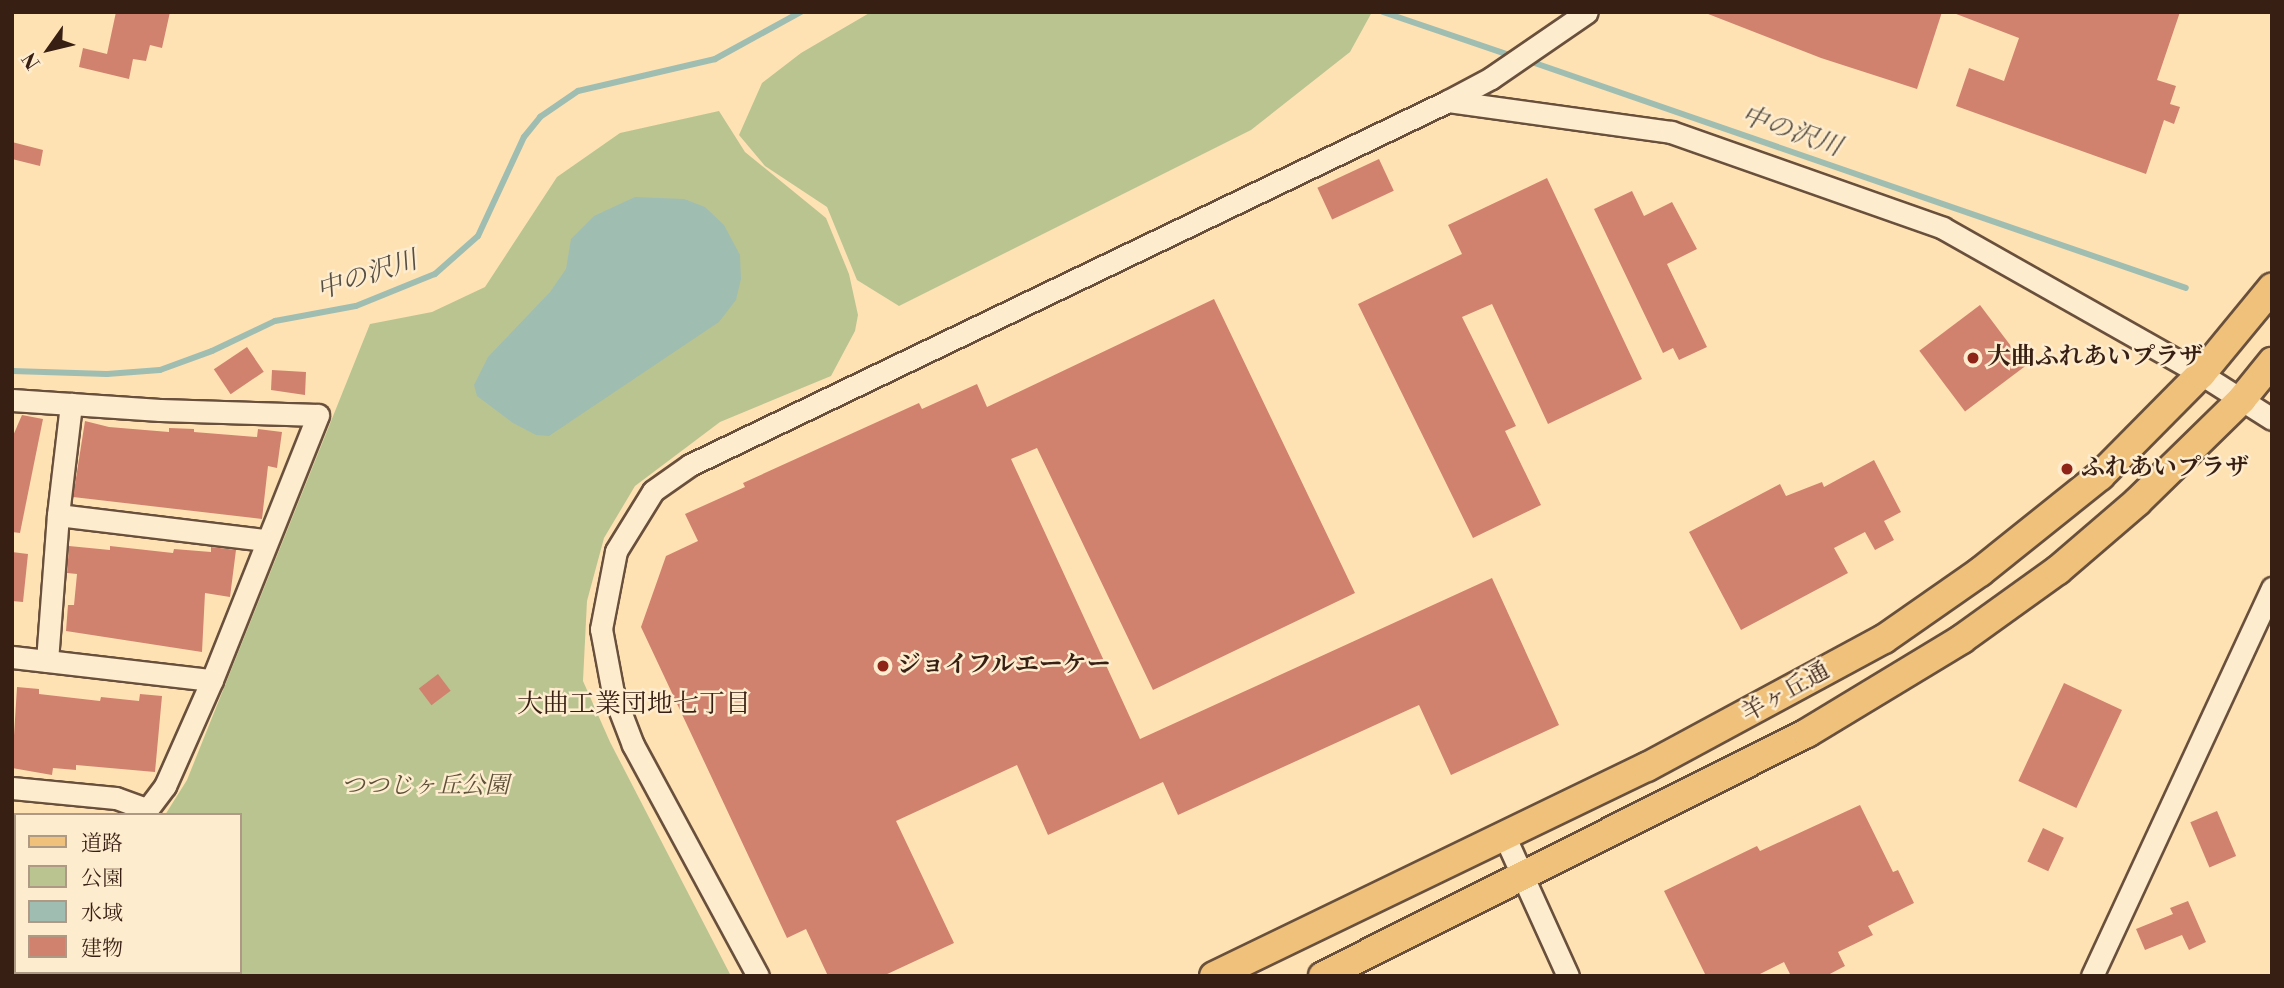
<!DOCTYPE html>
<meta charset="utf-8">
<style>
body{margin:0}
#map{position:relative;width:2284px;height:988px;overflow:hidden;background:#fee2b3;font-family:"Libre Bodoni","Noto Serif JP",serif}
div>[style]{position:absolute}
.green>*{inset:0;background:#bac491}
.water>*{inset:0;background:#a0bdb2}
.stream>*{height:6px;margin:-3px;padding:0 3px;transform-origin:3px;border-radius:3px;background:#a0bdb2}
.building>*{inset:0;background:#d1826f;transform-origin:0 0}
.roads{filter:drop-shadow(2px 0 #69503c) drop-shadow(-2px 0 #69503c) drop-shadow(0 2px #69503c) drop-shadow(0 -2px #69503c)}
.minor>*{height:21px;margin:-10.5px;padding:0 10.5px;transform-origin:10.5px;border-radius:10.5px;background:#feecce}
.major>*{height:28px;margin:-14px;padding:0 14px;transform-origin:14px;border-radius:14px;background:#efc17a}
.dots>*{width:19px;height:19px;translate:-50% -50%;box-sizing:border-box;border:4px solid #feecce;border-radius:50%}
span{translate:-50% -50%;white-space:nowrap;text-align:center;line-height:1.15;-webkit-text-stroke:5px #feecce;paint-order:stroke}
.poi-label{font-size:24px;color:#371f14;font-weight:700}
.left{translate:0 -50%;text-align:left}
.street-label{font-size:24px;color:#371f14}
.park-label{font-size:24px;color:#5e513a;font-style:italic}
.water-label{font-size:26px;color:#564e43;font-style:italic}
.neighbourhood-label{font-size:26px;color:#371f14}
.frame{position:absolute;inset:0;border:14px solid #371f14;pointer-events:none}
.legend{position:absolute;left:14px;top:813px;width:228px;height:161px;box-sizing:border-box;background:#feecce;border:2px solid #ae9a84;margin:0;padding:9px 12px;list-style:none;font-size:21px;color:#371f14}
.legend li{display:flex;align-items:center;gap:14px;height:35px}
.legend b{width:35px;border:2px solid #ae9a84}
.north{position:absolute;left:14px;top:14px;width:70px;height:70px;-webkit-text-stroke:5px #feecce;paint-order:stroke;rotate:236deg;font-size:19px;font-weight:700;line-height:28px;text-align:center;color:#371f14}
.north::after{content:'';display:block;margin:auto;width:24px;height:32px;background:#371f14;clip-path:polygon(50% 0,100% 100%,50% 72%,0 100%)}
</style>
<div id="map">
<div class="green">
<i style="clip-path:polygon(871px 12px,1372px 12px,1350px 52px,1251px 130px,899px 306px,857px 280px,827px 207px,765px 166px,739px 135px,762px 83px,801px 53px)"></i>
<i style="clip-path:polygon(719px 111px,745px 152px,826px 218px,849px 274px,858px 315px,855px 331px,831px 376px,720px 422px,635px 486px,604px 538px,587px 601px,583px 681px,610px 742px,731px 976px,82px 976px,83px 972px,240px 972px,240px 815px,165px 815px,187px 780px,370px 324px,432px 312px,485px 287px,557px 177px,620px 133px)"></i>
</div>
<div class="water">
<i style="clip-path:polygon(635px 197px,684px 199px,705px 207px,724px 225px,740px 255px,741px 279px,736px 300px,719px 322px,549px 436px,536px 435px,513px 423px,477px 396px,474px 385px,488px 357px,550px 292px,566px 269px,571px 239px,594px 216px)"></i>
</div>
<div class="stream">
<i style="left:1383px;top:12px;width:136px;rotate:18.8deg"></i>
<i style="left:1526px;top:60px;width:698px;rotate:19.06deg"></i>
<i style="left:12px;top:371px;width:95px;rotate:1.8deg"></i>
<i style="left:107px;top:374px;width:53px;rotate:-4.3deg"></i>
<i style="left:160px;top:370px;width:55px;rotate:-20.1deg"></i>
<i style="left:212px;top:351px;width:70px;rotate:-25.5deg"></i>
<i style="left:275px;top:321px;width:82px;rotate:-10.5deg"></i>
<i style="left:356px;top:306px;width:85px;rotate:-22.1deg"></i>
<i style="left:435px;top:274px;width:57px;rotate:-41.5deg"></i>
<i style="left:478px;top:236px;width:109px;rotate:-65.1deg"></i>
<i style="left:524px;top:137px;width:26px;rotate:-51deg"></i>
<i style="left:540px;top:117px;width:46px;rotate:-34.4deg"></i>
<i style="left:578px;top:91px;width:141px;rotate:-13.1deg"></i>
<i style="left:715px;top:59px;width:98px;rotate:-28.7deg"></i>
</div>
<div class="building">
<i style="clip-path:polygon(116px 12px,170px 12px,162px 48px,150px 45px,146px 61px,133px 59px,129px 79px,79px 67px,83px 48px,107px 54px)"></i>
<i style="clip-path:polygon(1703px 12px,1942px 12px,1917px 89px,1821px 58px)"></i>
<i style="clip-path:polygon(1951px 12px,2180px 12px,2157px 80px,2176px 86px,2170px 104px,2180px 107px,2174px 124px,2164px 120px,2146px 174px,1956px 106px,1969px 68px,2004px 81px,2019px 38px)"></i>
<i style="clip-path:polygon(12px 142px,43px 150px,40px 166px,12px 159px)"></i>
<i style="left:1379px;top:159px;width:35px;height:68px;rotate:65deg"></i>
<i style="clip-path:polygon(1547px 178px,1642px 379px,1548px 424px,1492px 304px,1462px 317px,1516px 426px,1505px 431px,1541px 505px,1473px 538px,1358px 304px,1462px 254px,1448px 225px)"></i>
<i style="clip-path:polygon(1632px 191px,1644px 216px,1672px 202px,1697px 249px,1667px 264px,1707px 347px,1679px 360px,1673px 348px,1663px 353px,1594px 209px)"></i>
<i style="clip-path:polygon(1214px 299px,1355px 593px,1153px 690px,1037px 448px,1011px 459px,1140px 739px,1492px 578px,1559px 725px,1451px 775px,1419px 705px,1178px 815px,1163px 782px,1048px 835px,1017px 765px,896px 821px,954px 943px,883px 976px,828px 976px,806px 929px,787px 938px,641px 627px,666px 556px,698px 541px,685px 514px,745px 487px,743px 483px,919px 403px,922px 409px,977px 384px,987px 407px)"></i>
<i style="left:1980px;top:305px;width:76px;height:76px;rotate:53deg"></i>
<i style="left:247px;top:347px;width:30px;height:40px;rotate:56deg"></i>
<i style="clip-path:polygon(272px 370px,306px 372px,305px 395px,271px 390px)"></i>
<i style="clip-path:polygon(22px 415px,43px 419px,20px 533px,12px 532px,12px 438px)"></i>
<i style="clip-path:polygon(85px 421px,109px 427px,169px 432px,169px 428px,194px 429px,194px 432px,257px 437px,258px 429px,282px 432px,277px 468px,268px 466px,262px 519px,73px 497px)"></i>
<i style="clip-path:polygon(1874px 460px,1901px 512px,1884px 521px,1894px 540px,1875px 550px,1865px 532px,1834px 548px,1848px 573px,1741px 630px,1689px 532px,1780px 484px,1786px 496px,1822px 482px,1824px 487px)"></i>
<i style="clip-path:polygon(69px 546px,110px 550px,110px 546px,173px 553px,174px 549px,211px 552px,211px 547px,236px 550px,230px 597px,205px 593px,202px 652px,66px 631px,68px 605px,74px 605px,77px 574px,67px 573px)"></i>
<i style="clip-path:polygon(12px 552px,28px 554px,23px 602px,12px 601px)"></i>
<i style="left:438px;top:674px;width:21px;height:24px;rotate:53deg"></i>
<i style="left:2064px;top:683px;width:64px;height:108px;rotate:25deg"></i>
<i style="clip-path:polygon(17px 687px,39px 689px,39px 694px,100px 701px,101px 697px,139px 701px,140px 694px,162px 696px,155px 772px,76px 765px,76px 770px,53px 768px,52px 775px,12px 768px)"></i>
<i style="clip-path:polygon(1860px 805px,1893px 872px,1898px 870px,1914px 903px,1868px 926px,1873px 935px,1838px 952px,1845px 966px,1826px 976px,1791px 976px,1784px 962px,1756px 976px,1706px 976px,1664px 891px,1757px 846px,1760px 851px)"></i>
<i style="left:2217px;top:811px;width:49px;height:29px;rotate:67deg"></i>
<i style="left:2043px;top:828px;width:23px;height:37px;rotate:25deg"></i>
<i style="clip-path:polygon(2188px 901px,2206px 942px,2189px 950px,2182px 935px,2145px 950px,2136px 929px,2173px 914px,2170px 908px)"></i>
</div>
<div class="roads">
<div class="minor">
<i style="left:1448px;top:101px;width:225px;rotate:7.9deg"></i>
<i style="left:1671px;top:132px;width:288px;rotate:19.4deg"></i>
<i style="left:1943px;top:228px;width:296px;rotate:29.5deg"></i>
<i style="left:2201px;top:374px;width:84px;rotate:32.4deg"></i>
<i style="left:12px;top:400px;width:148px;rotate:3.9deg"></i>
<i style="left:160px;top:410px;width:158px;rotate:1.8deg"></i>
<i style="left:318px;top:415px;width:285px;rotate:111.8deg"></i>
<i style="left:212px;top:680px;width:116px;rotate:113.9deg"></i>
<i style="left:165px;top:786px;width:36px;rotate:127deg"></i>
<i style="left:58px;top:515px;width:209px;rotate:6.9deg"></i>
<i style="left:12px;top:657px;width:201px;rotate:6.6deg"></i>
<i style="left:47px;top:661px;width:146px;rotate:-85.7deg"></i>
<i style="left:58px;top:515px;width:112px;rotate:-83.3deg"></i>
<i style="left:12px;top:788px;width:104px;rotate:5.5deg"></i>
<i style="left:116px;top:798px;width:33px;rotate:20deg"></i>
<i style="left:1504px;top:835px;width:155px;rotate:65.6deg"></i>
<i style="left:12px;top:902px;width:4px"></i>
<i style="left:61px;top:976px;width:4px;rotate:-76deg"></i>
<i style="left:758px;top:976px;width:263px;rotate:-118.4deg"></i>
<i style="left:633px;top:745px;width:56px;rotate:-111deg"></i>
<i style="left:613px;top:693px;width:65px;rotate:-100.6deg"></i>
<i style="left:601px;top:629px;width:79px;rotate:-79.1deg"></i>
<i style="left:616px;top:551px;width:70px;rotate:-58.3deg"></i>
<i style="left:653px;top:491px;width:45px;rotate:-35.1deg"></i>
<i style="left:690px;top:465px;width:841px;rotate:-25.65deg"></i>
<i style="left:1448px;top:101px;width:49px;rotate:-28.1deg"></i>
<i style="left:1491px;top:78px;width:116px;rotate:-34.5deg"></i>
<i style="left:2092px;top:976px;width:428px;rotate:-65.1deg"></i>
</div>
<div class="major">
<i style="left:1214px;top:976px;width:481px;rotate:-25.8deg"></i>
<i style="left:1647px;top:767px;width:269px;rotate:-28.4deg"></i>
<i style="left:1884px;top:639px;width:117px;rotate:-34.9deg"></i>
<i style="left:1980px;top:572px;width:154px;rotate:-38.7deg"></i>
<i style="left:2100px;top:476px;width:144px;rotate:-45.3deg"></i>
<i style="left:2201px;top:374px;width:112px;rotate:-50.5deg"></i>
<i style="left:1323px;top:976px;width:542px;rotate:-26.66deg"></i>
<i style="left:1807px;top:733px;width:181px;rotate:-31.2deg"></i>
<i style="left:1962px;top:639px;width:118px;rotate:-35.7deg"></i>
<i style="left:2058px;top:570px;width:104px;rotate:-40.7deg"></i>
<i style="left:2137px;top:502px;width:147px;rotate:-44.4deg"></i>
<i style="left:2242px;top:399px;width:48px;rotate:-51deg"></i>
</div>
</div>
<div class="dots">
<i style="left:1973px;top:358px;background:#8f2418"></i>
<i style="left:2067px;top:469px;background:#8f2418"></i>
<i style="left:883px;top:666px;background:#8f2418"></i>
</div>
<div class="poi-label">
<span class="left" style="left:1987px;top:358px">大曲ふれあいプラザ</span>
<span class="left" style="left:2081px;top:469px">ふれあいプラザ</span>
<span class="left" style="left:897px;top:666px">ジョイフルエーケー</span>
</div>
<div class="street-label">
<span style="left:1786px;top:693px;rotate:-29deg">羊ヶ丘通</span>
</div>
<div class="park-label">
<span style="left:425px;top:787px">つつじヶ丘公園</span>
</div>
<div class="water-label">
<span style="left:1791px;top:132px;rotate:19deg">中の沢川</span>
<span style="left:367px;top:276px;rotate:-18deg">中の沢川</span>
</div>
<div class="neighbourhood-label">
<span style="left:634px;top:705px">大曲工業団地七丁目</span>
</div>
<div class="frame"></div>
<ul class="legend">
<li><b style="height:9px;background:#efc17a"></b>道路</li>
<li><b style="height:19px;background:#bac491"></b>公園</li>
<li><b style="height:19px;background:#a0bdb2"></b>水域</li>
<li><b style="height:19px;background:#d1826f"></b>建物</li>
</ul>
<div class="north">N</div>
</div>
